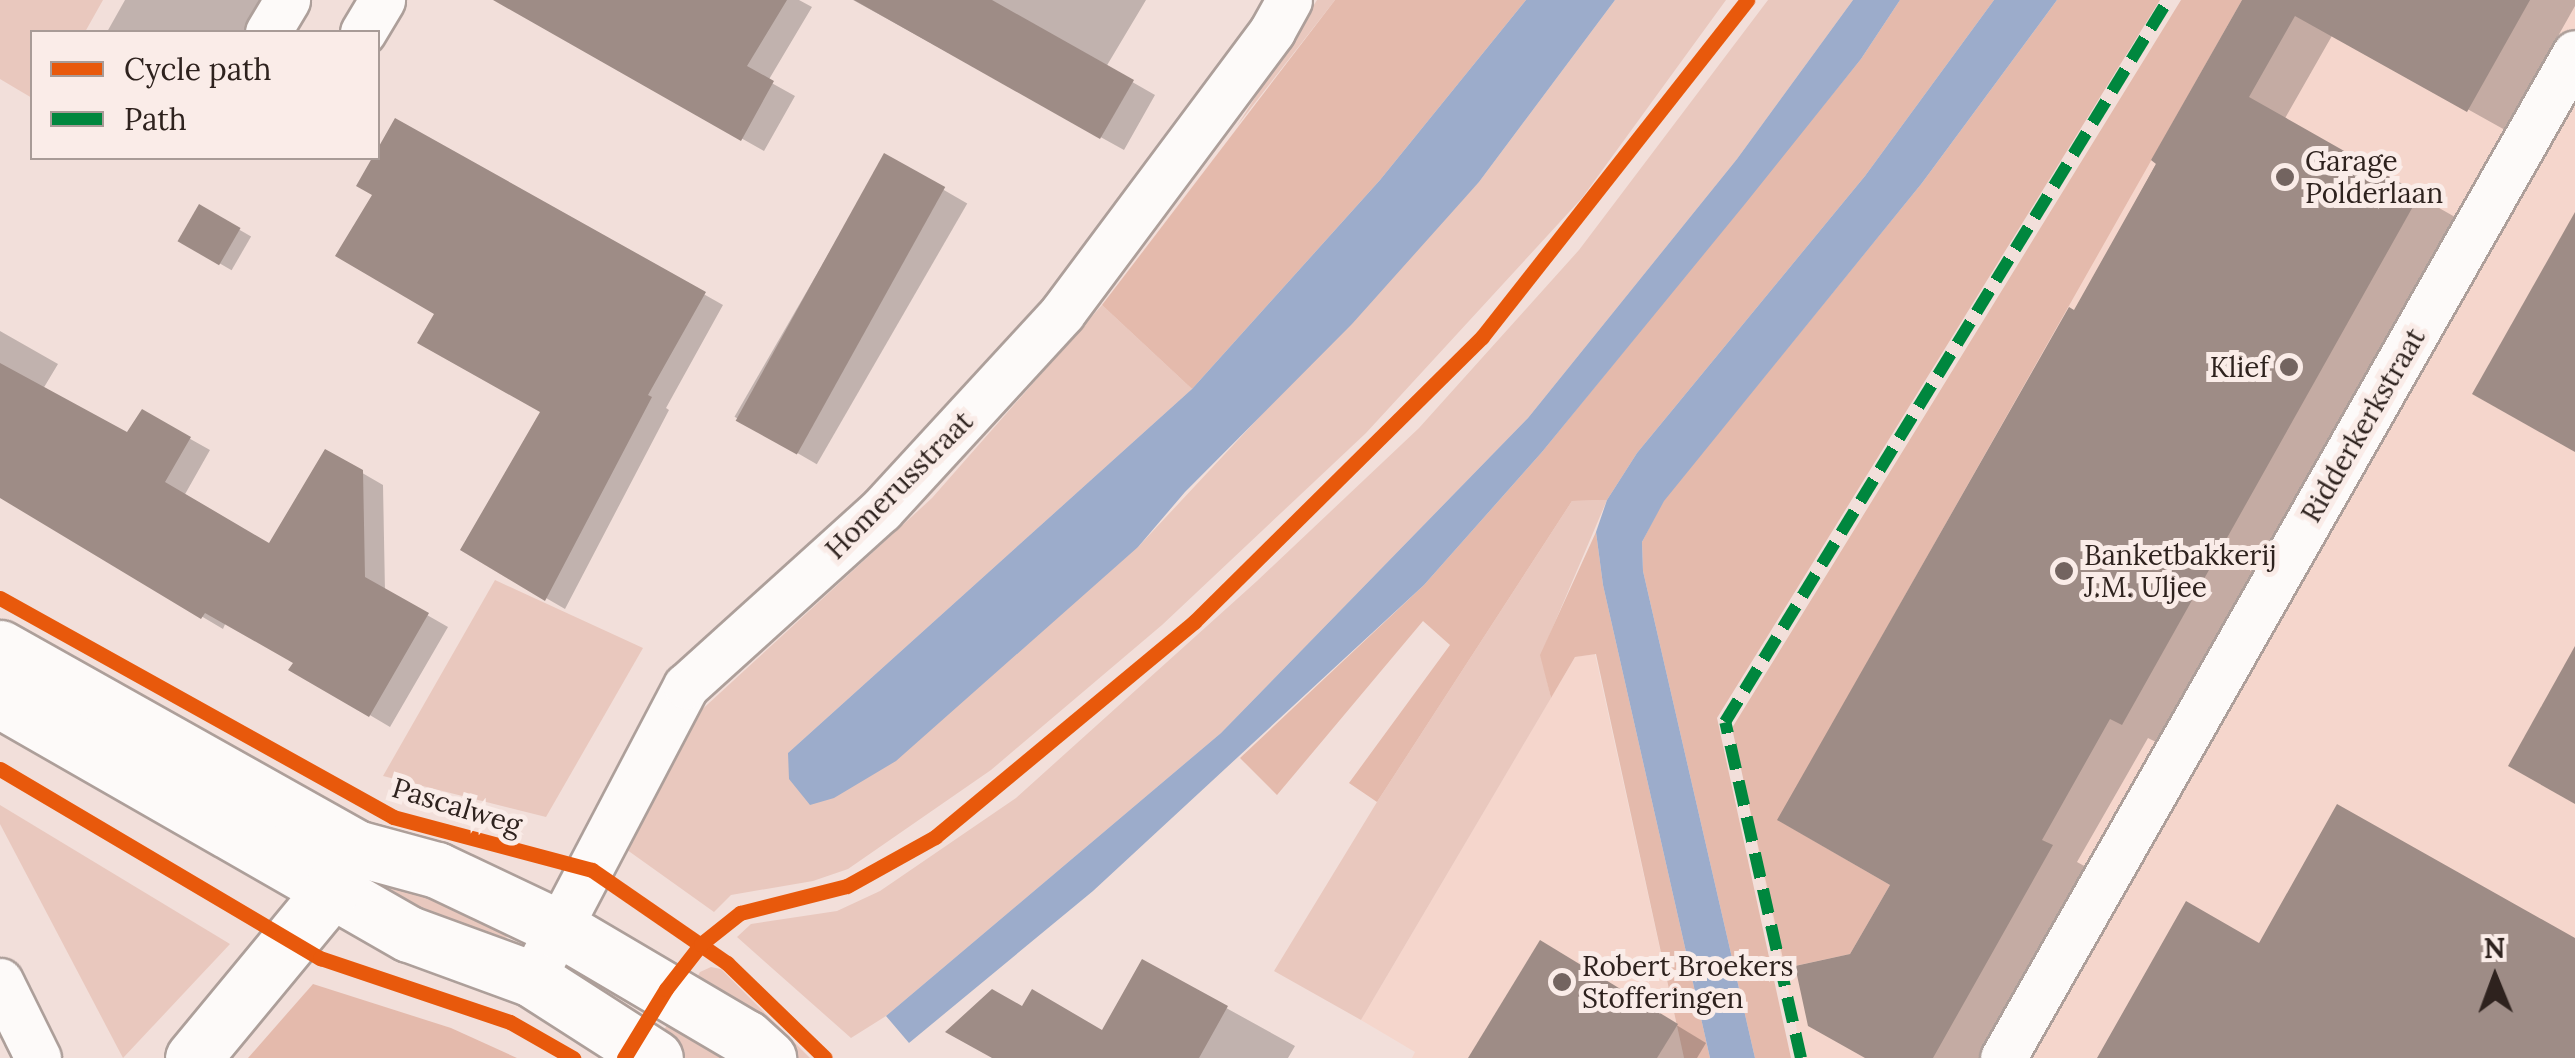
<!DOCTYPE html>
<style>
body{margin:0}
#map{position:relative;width:2575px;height:1058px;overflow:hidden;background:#f2dfda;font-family:Lora,serif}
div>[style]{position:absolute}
.built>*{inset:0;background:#f5d6cc}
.green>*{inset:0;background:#e9c8be}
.forest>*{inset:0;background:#e4baac}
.water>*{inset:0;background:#9caccb}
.shadow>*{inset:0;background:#0003;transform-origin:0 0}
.building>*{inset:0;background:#9e8c86;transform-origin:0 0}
.roads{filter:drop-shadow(2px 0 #ad9f9a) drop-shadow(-2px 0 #ad9f9a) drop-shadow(0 2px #ad9f9a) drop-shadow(0 -2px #ad9f9a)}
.minor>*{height:45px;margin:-22.5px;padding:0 22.5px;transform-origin:22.5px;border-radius:22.5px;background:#fdfaf9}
.tertiary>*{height:55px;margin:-27.5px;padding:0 27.5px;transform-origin:27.5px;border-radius:27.5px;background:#fdfaf9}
.quiet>*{height:12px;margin-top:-6px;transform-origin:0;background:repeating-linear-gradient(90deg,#00873e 0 25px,transparent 0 37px)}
.cycleway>*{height:15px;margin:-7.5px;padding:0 7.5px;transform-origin:7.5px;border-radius:7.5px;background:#e8590c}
.dots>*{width:28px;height:28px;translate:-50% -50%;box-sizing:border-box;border:5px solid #faece8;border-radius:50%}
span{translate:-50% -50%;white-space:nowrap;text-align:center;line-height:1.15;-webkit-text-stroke:10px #faece8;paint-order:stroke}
.poi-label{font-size:28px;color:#2e221e}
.left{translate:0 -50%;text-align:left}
.right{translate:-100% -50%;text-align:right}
.street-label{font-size:28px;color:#2e221e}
.legend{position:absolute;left:30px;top:30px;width:350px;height:130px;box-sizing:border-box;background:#faece8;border:2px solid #a89b97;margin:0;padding:12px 18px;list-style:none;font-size:30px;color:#2e221e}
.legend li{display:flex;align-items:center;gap:20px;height:50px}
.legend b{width:50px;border:2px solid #a89b97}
.north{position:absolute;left:2445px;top:928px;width:100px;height:100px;-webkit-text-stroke:8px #faece8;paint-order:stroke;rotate:359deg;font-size:28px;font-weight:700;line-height:40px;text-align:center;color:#2e221e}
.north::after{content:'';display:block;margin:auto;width:35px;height:45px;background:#2e221e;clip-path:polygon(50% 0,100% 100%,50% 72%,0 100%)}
</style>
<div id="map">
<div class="built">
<i style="clip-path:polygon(2182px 0,2575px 0,2575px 1058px,1803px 1058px,1748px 802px)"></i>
<i style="clip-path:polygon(1595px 654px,1684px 1058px,1412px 1058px,1415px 1052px,1361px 1020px,1575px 657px)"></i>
</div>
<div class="green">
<i style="clip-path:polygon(0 0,103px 0,85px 32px,32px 32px,32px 98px,0 79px)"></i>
<i style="clip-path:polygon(1317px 0,1335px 0,1237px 126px)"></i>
<i style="clip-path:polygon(1615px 0,1726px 0,1582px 198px,1366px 433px,1162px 625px,991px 770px,848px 869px,813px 881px,731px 895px,714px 912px,623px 847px,696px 715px,932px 498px,1102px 305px,1192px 389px,788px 753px,1138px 547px,1479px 182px)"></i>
<i style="clip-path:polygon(1768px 0,1853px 0,1737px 159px,1528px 418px,1221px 733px,886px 1016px,851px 1038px,737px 937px,751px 924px,837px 911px,880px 891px,1016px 798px,1257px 581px,1419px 428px,1579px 250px)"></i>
<i style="clip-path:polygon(1607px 500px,1541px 655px,1551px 698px,1361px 1020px,1274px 971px,1377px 802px,1572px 501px)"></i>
<i style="clip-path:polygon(495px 580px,643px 648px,546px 817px,383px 776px)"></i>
<i style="clip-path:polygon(0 805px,230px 944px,123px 1058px,0 824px)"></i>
<i style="clip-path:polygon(389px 872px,514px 936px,489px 941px,489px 934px,426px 917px,352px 877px)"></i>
<i style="clip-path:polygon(711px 967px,721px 969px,810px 1058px,788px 1058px,692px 987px,700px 972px)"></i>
<i style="clip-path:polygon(675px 1012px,741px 1058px,682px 1058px,656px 1043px)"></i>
</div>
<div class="forest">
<i style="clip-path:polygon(1335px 0,1526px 0,1380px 180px,1192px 389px,1102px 305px)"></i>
<i style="clip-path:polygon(1900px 0,1994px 0,1865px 176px,1637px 453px,1607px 500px,1572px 501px,1377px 802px,1349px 783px,1450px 645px,1423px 621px,1277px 795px,1240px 758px,1424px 585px,1542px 452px,1861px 59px)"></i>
<i style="clip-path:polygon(2057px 0,2160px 0,1717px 718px,1791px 1058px,1755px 1058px,1643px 571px,1642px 542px,1663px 501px,1922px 183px)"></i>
<i style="clip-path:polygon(2181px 0,2242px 0,1778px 820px,1890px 885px,1850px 954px,1785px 968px,1732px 728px)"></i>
<i style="clip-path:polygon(1596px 532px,1603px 585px,1710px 1058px,1684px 1058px,1596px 654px,1575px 657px,1551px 698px,1540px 655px)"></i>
<i style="clip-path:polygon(313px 984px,451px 1028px,517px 1058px,248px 1058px)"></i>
</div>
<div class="water">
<i style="clip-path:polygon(1526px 0,1615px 0,1479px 182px,1352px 324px,1185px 492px,1138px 547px,896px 761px,834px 798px,810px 805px,789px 779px,788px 753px,1192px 389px,1380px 180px)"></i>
<i style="clip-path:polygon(1853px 0,1900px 0,1861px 59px,1745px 204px,1542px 452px,1424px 585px,1093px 891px,909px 1043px,886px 1016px,1221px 733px,1528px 418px,1737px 159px)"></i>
<i style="clip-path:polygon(1994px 0,2057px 0,1922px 183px,1664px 501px,1642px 542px,1643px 571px,1755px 1058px,1710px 1058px,1603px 585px,1596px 532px,1607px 500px,1637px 453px,1865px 176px)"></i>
</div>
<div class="shadow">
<i style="clip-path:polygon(125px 0,280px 0,261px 32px,107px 32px)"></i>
<i style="clip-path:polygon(496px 0,799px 0,812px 7px,768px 81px,795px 96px,764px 151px)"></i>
<i style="clip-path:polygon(853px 0,1146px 0,1106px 67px,1155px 95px,1124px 150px)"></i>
<i style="clip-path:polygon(2245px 0,2575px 0,2575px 6px,2505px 130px,2333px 34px,2284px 120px,2455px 217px,2160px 744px,2148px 738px,2077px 862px,2088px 868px,1981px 1058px,1870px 1058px,1852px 956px,1894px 884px,2075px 313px)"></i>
<i style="clip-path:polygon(396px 121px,723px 305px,666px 408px,669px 410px,565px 609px,463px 550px,543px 411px,437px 313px,375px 194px,360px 185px)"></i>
<i style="left:885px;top:156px;width:95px;height:301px;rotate:30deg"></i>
<i style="left:200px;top:207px;width:59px;height:39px;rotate:30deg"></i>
<i style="clip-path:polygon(0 331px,58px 364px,43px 389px,128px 436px,142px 412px,210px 450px,184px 496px,270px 547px,326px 452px,383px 485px,385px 591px,448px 627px,390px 727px,292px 669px,296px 662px,226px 622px,223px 629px,0 497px)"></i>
<i style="clip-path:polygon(1571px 961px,1706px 1043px,1697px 1058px,1471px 1058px)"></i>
<i style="clip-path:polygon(1143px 962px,1295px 1046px,1288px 1058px,995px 1058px,1023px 1010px,1103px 1034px)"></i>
</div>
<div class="building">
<i style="clip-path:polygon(493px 0,787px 0,747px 66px,774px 81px,741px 141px)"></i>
<i style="clip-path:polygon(854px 0,992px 0,1134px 80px,1100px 139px)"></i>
<i style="clip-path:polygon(2242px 0,2530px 0,2467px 112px,2295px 16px,2249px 97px,2420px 194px,2122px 725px,2110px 719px,2042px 840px,2053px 845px,1933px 1058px,1865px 1058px,1808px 1026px,1795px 966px,1850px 954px,1890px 885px,1777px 820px,2069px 307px,2074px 310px,2156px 164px,2151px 160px)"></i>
<i style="clip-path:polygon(395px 118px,706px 292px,648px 395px,652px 397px,545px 601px,460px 550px,540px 412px,417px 343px,434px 314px,335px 256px,372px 195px,356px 186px,372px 158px,378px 158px,378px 148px)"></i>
<i style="left:884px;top:153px;width:70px;height:306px;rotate:29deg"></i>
<i style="left:199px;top:204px;width:48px;height:43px;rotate:30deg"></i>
<i style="clip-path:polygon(2575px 212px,2575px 452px,2472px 394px)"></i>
<i style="clip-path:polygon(0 363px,127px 432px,142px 409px,191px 437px,165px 482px,269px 543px,325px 449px,363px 470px,365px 577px,429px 613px,369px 717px,288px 670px,293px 663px,205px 613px,201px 619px,0 498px)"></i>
<i style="clip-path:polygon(2575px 646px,2575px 804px,2508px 766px)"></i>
<i style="clip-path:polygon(2337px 804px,2575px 938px,2575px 1058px,2097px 1058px,2186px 901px,2259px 943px)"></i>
<i style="clip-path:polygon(1540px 940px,1678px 1024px,1657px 1058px,1468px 1058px)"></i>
<i style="clip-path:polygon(1142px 959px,1228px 1006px,1199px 1058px,992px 1058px,945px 1032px,992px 989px,1022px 1006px,1032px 989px,1102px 1030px)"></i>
</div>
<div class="roads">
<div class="minor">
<i style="left:268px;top:32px;width:37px;rotate:-59deg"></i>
<i style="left:363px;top:32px;width:37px;rotate:-59deg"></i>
<i style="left:532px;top:979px;width:331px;rotate:-62.3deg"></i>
<i style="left:686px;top:686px;width:263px;rotate:-42.1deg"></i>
<i style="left:881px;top:510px;width:268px;rotate:-47.4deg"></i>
<i style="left:1062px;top:313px;width:352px;rotate:-53.3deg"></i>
<i style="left:1272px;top:31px;width:35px;rotate:-61deg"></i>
<i style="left:0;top:981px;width:86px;rotate:63.7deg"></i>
<i style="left:2003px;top:1058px;width:1156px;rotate:-60.35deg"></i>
</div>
<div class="tertiary">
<i style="left:0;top:648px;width:408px;rotate:29.3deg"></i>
<i style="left:356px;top:848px;width:84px;rotate:15.2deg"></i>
<i style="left:437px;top:870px;width:135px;rotate:25.4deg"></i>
<i style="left:559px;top:928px;width:217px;rotate:30.5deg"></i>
<i style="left:746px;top:1038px;width:30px;rotate:42deg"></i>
<i style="left:0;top:700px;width:471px;rotate:29.8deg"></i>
<i style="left:409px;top:934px;width:131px;rotate:20.1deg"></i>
<i style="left:532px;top:979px;width:146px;rotate:32.7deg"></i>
<i style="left:193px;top:1058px;width:217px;rotate:-50.4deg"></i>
<i style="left:331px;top:891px;width:35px;rotate:-61deg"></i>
</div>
</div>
<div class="quiet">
<i style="left:1801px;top:1058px;width:344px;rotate:-102.7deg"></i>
<i style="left:1725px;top:722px;width:847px;rotate:-58.47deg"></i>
</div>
<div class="cycleway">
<i style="left:0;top:598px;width:450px;rotate:29.1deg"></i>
<i style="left:393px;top:817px;width:206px;rotate:14.9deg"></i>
<i style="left:592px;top:870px;width:164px;rotate:34.6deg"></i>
<i style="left:727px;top:963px;width:136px;rotate:44.1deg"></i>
<i style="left:0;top:769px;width:372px;rotate:30.6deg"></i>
<i style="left:320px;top:958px;width:200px;rotate:18.6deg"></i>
<i style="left:510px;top:1022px;width:73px;rotate:29.7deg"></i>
<i style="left:624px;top:1058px;width:81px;rotate:-58.7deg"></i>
<i style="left:666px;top:989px;width:57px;rotate:-52.1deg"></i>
<i style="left:701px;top:944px;width:50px;rotate:-38.5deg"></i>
<i style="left:740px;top:913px;width:110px;rotate:-14.2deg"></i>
<i style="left:847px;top:886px;width:101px;rotate:-29.1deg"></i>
<i style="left:935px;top:837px;width:337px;rotate:-39.7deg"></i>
<i style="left:1194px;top:622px;width:405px;rotate:-44.7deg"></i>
<i style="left:1482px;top:337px;width:429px;rotate:-51.8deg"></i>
</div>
<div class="dots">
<i style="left:2285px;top:177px;background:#736460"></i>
<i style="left:2289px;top:367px;background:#736460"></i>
<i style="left:2064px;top:571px;background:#736460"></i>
<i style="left:1562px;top:982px;background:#736460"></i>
</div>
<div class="poi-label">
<span class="left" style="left:2305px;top:177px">Garage<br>Polderlaan</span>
<span class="right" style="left:2269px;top:367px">Klief</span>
<span class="left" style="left:2084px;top:571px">Banketbakkerij<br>J.M. Uljee</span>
<span class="left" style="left:1582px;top:982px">Robert Broekers<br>Stofferingen</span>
</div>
<div class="street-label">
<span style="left:2363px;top:425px;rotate:-60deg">Ridderkerkstraat</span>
<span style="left:899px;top:485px;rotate:-45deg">Homerusstraat</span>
<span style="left:457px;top:806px;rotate:17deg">Pascalweg</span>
</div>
<ul class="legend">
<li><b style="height:12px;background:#e8590c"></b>Cycle path</li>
<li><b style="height:12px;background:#00873e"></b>Path</li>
</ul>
<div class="north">N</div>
</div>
